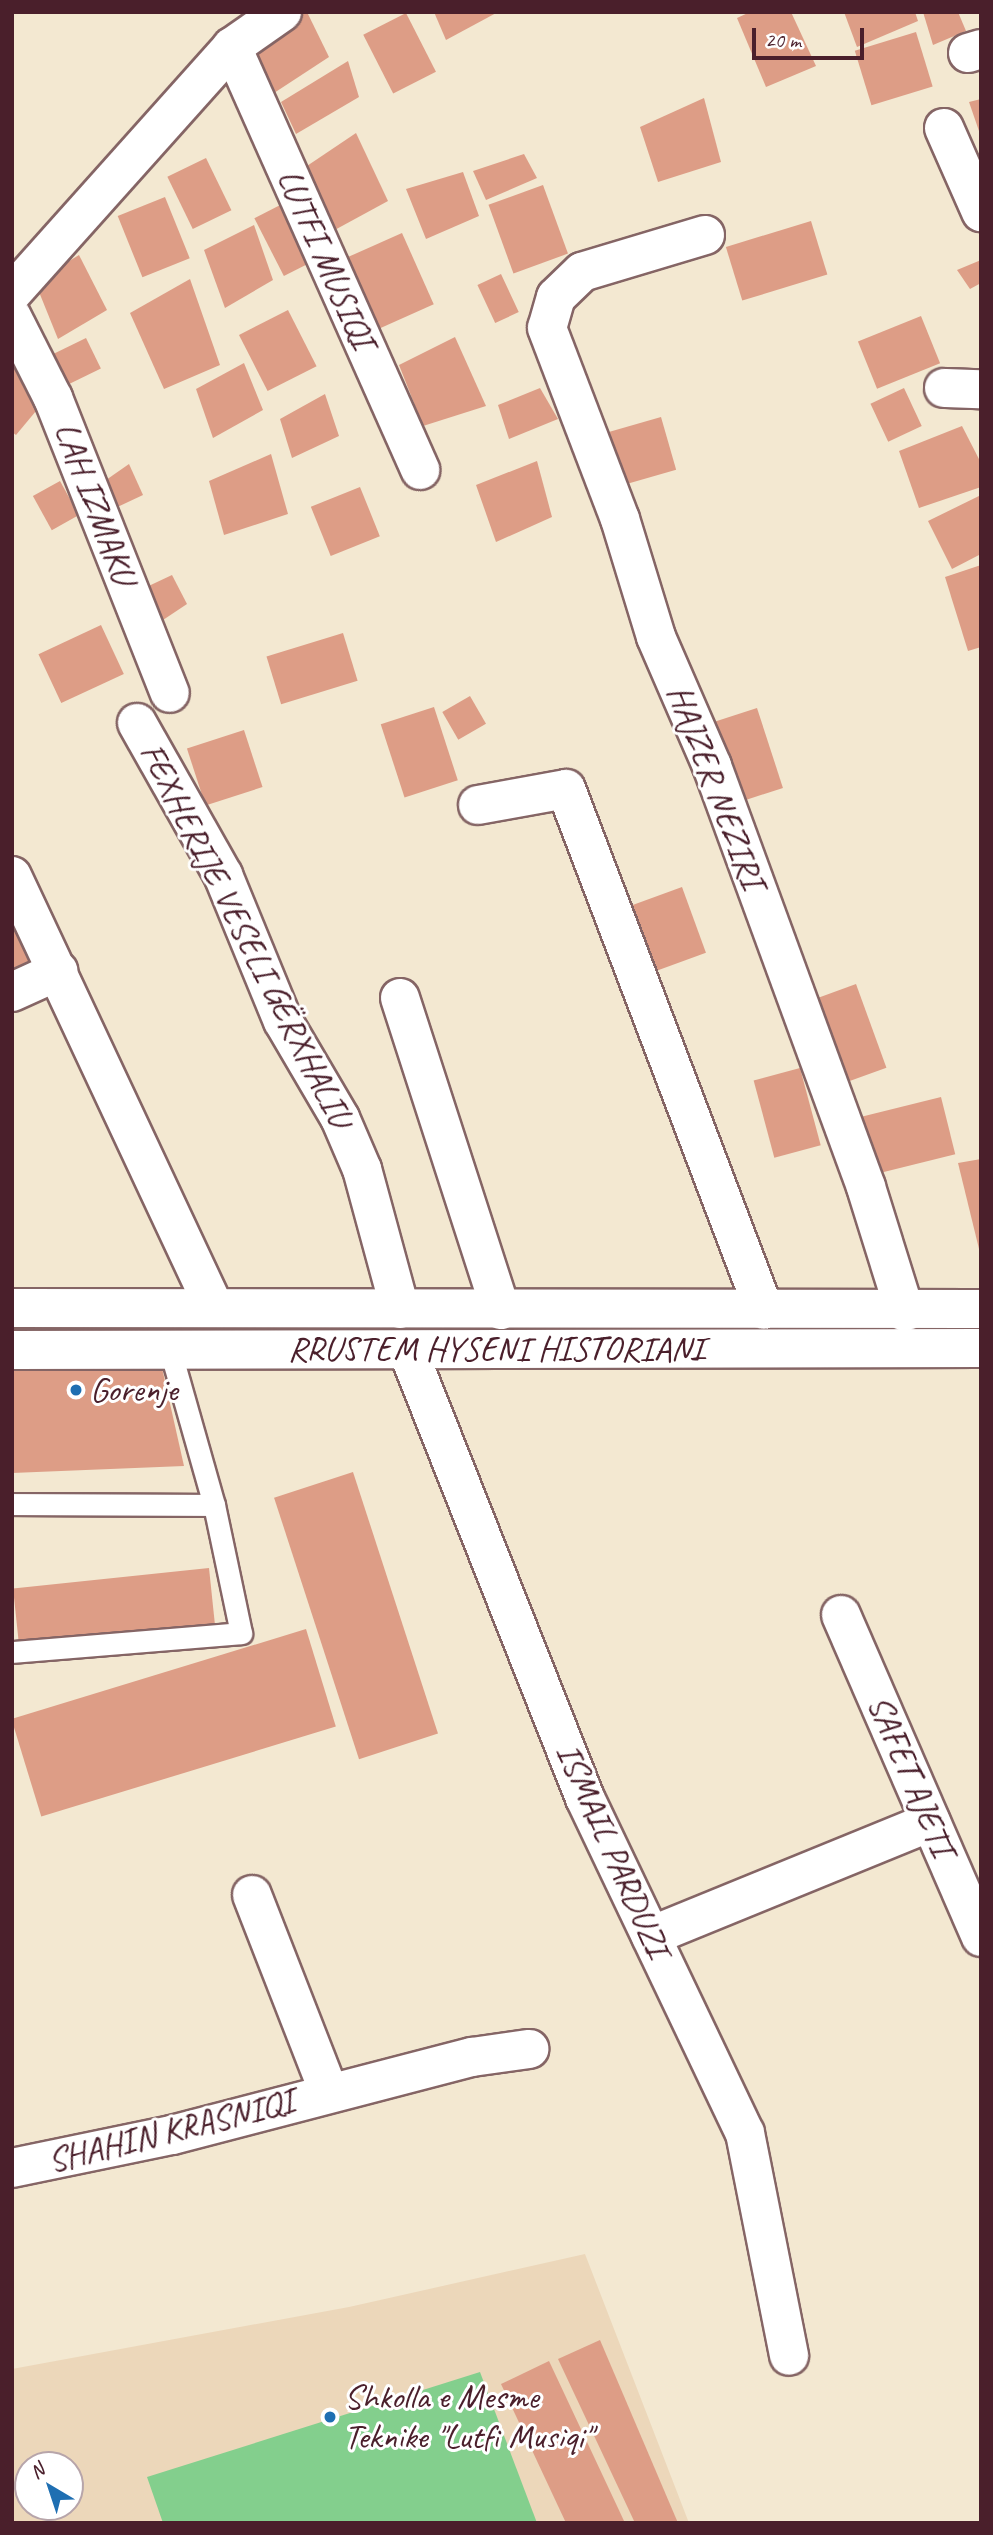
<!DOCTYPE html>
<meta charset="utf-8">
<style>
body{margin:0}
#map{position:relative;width:993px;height:2535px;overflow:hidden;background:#f3e8d1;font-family:Caveat,sans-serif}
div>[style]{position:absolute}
.built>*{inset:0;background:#ecd7ba}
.green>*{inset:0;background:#83cf8d}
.building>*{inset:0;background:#dd9d86;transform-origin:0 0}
.roads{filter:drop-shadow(2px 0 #856565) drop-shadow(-2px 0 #856565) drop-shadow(0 2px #856565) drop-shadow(0 -2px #856565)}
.lane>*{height:21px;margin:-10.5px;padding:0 10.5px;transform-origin:10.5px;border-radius:10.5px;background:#fff}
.street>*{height:38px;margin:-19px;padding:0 19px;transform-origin:19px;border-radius:19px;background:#fff}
.primary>*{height:38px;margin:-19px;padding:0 19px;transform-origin:19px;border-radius:19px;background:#fff}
.dots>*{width:19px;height:19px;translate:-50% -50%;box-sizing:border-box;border:4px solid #fff;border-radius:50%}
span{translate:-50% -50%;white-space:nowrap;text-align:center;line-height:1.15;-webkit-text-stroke:6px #fff;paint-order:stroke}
.street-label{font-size:35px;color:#4a1f2b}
.poi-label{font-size:35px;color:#4a1f2b}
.left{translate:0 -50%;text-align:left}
.frame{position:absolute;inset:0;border:14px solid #4a1f2b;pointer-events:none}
.north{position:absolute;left:14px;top:2451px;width:70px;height:70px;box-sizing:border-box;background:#fff;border:2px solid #b7a5aa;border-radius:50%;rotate:321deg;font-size:19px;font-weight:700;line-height:28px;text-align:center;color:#4a1f2b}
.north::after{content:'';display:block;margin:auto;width:24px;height:32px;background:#1f6fb2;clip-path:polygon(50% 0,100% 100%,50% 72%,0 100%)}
.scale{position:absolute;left:752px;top:28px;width:112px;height:32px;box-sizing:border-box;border:4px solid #4a1f2b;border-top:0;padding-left:9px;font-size:21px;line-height:24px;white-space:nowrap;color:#4a1f2b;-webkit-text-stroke:5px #fff;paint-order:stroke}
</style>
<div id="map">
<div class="built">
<i style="clip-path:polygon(evenodd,585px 2254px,689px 2523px,12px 2523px,12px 2369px,349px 2307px,585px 2254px,28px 2465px,70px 2465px,70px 2507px,28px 2507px,28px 2465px)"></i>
</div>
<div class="green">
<i style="clip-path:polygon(480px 2372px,537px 2523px,163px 2523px,147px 2477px)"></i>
</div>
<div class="building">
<i style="clip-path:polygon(293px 12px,307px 12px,329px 57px,274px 93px,250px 46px)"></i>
<i style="clip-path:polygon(434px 12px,498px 12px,446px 40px)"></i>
<i style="clip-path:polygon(750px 12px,791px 12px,816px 66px,766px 87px,737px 18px)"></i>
<i style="clip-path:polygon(844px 12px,915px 12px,918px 21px,857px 47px)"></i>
<i style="clip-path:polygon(923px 12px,958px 12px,966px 31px,933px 45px)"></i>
<i style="left:406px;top:13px;width:66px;height:48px;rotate:63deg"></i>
<i style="left:916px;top:32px;width:57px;height:64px;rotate:73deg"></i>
<i style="clip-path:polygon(348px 61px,359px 97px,296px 134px,281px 102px)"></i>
<i style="clip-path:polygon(704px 98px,721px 162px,658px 182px,640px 127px)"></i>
<i style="clip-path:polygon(981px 99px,981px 134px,980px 134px,969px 102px)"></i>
<i style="clip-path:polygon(356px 133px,388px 201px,331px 232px,301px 170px)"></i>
<i style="clip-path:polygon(524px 154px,537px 178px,486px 200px,473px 171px)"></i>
<i style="left:206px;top:158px;width:58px;height:43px;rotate:64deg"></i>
<i style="clip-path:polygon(463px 172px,479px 216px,426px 239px,406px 189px)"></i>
<i style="left:543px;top:185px;width:73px;height:58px;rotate:70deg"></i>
<i style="left:165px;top:197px;width:66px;height:51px;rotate:68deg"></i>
<i style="left:290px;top:200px;width:65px;height:40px;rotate:63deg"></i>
<i style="left:811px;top:221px;width:56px;height:89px;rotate:73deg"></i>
<i style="clip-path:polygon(254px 225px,273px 280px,225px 308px,204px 250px)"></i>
<i style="left:402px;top:233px;width:78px;height:63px;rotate:66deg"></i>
<i style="clip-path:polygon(79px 255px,107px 310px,58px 339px,35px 282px)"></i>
<i style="clip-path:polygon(981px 260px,981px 283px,970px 289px,957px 270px)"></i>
<i style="left:501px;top:274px;width:42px;height:26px;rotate:65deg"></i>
<i style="clip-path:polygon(190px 279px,220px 365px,164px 389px,130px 313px)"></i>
<i style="left:288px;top:310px;width:63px;height:55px;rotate:63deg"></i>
<i style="left:921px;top:316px;width:51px;height:68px;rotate:68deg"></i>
<i style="clip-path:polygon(455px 337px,486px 406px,423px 426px,399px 365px)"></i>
<i style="left:86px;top:338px;width:34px;height:45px;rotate:64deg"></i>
<i style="clip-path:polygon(244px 363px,263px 410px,213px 438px,196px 389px)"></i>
<i style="clip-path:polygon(12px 366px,46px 399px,16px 435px,12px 432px)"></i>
<i style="clip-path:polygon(540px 388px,558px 419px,509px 439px,498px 405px)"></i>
<i style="left:904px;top:388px;width:42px;height:37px;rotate:65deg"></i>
<i style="clip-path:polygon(325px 394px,339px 436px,292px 458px,280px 419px)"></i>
<i style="left:661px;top:417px;width:55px;height:66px;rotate:74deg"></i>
<i style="clip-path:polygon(962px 426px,981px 463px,981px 487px,919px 508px,899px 451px)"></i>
<i style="clip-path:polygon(271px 454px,288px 514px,224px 535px,209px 481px)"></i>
<i style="clip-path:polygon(537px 461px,552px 517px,496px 542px,476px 485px)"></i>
<i style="clip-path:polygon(129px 464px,143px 495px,111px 510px,96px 487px)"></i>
<i style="left:60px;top:481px;width:39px;height:31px;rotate:61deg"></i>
<i style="left:360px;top:487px;width:53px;height:53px;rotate:68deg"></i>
<i style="clip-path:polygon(981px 495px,981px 554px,952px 569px,928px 521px)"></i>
<i style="clip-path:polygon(981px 565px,981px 647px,968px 651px,945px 577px)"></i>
<i style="clip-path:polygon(172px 575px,187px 604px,157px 624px,138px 591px)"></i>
<i style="left:101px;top:625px;width:54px;height:69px;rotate:65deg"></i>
<i style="left:343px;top:633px;width:50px;height:80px;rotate:73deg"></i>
<i style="left:470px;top:696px;width:32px;height:32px;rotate:60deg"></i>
<i style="left:434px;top:707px;width:77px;height:56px;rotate:72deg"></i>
<i style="left:757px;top:708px;width:84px;height:56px;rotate:72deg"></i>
<i style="left:244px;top:730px;width:60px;height:60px;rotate:72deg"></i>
<i style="left:682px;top:887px;width:70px;height:59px;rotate:70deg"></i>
<i style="clip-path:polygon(20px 927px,35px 959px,12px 969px,12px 930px)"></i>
<i style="left:856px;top:984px;width:89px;height:59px;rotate:70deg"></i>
<i style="left:800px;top:1068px;width:80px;height:48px;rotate:75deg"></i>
<i style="left:941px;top:1097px;width:59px;height:84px;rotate:76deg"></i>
<i style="clip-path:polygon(981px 1159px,981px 1252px,980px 1253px,958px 1163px)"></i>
<i style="clip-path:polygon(12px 1367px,162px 1368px,184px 1466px,12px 1473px)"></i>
<i style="left:353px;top:1472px;width:275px;height:83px;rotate:72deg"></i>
<i style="left:209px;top:1568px;width:63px;height:197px;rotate:84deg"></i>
<i style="left:306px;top:1629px;width:102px;height:308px;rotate:73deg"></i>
<i style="clip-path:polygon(600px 2340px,678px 2523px,635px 2523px,558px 2359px)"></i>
<i style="clip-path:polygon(549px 2361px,625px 2523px,566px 2523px,501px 2384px)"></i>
</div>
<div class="roads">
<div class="lane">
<i style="left:12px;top:1504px;width:202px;rotate:0.3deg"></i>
<i style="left:214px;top:1505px;width:162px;rotate:-105.8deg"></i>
<i style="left:12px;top:1652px;width:230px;rotate:-4.7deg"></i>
<i style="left:241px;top:1633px;width:131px;rotate:-101.9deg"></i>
</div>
<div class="street">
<i style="left:232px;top:47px;width:463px;rotate:66deg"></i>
<i style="left:968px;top:53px;width:14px;rotate:-17deg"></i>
<i style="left:944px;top:128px;width:92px;rotate:66.2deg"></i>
<i style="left:705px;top:235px;width:128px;rotate:163.3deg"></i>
<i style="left:582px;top:272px;width:36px;rotate:136deg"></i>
<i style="left:556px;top:297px;width:32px;rotate:106deg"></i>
<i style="left:547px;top:328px;width:204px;rotate:69.1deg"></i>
<i style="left:620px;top:519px;width:123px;rotate:73deg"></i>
<i style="left:656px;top:637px;width:141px;rotate:66.5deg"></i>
<i style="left:712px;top:766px;width:448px;rotate:69.9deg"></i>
<i style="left:866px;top:1187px;width:131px;rotate:72.7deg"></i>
<i style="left:12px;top:293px;width:330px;rotate:-48.2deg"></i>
<i style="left:232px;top:47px;width:61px;rotate:-35deg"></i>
<i style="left:12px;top:317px;width:91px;rotate:63.2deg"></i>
<i style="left:53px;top:398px;width:317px;rotate:68.4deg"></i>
<i style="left:944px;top:388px;width:37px;rotate:2deg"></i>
<i style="left:137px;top:723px;width:175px;rotate:60.5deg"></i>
<i style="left:223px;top:875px;width:158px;rotate:67.7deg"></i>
<i style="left:283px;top:1021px;width:113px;rotate:59.6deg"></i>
<i style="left:340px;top:1118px;width:56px;rotate:66.7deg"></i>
<i style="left:362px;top:1169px;width:145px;rotate:74.8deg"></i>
<i style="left:478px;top:805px;width:89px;rotate:-10.3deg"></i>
<i style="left:566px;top:789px;width:557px;rotate:69.19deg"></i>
<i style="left:12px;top:876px;width:475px;rotate:64.9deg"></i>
<i style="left:12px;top:992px;width:51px;rotate:-24.5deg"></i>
<i style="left:400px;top:998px;width:328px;rotate:72.1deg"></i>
<i style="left:408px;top:1351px;width:481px;rotate:68.4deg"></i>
<i style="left:585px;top:1798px;width:371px;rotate:64.5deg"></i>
<i style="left:745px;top:2133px;width:227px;rotate:78.8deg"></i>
<i style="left:841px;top:1615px;width:351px;rotate:66.5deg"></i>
<i style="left:252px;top:1895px;width:212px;rotate:68.7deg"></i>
<i style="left:651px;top:1936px;width:302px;rotate:-22.2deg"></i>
<i style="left:12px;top:2168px;width:163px;rotate:-11.7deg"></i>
<i style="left:172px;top:2135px;width:310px;rotate:-14.6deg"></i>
<i style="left:472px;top:2057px;width:58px;rotate:-8deg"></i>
</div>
<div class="primary">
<i style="left:12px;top:1308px;width:969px;rotate:0.06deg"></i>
<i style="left:12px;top:1350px;width:969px;rotate:-0.12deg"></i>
</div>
</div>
<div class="dots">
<i style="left:76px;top:1390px;background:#1f6fb2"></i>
<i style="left:330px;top:2417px;background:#1f6fb2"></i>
</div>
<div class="street-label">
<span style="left:326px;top:259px;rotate:66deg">LUTFI MUSIQI</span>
<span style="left:95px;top:503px;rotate:69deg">LAH IZMAKU</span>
<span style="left:716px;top:787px;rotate:69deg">HAJZER NEZIRI</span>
<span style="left:246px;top:935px;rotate:63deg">FEXHERIJE VESELI GËRXHALIU</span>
<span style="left:496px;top:1349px">RRUSTEM HYSENI HISTORIANI</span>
<span style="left:911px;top:1776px;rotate:67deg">SAFET AJETI</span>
<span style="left:613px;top:1850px;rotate:66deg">ISMAIL PARDUZI</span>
<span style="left:171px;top:2131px;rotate:-14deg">SHAHIN KRASNIQI</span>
</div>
<div class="poi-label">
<span class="left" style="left:90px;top:1390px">Gorenje</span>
<span class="left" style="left:344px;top:2417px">Shkolla e Mesme<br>Teknike "Lutfi Musiqi"</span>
</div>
<div class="frame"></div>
<div class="north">N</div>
<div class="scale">20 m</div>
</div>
